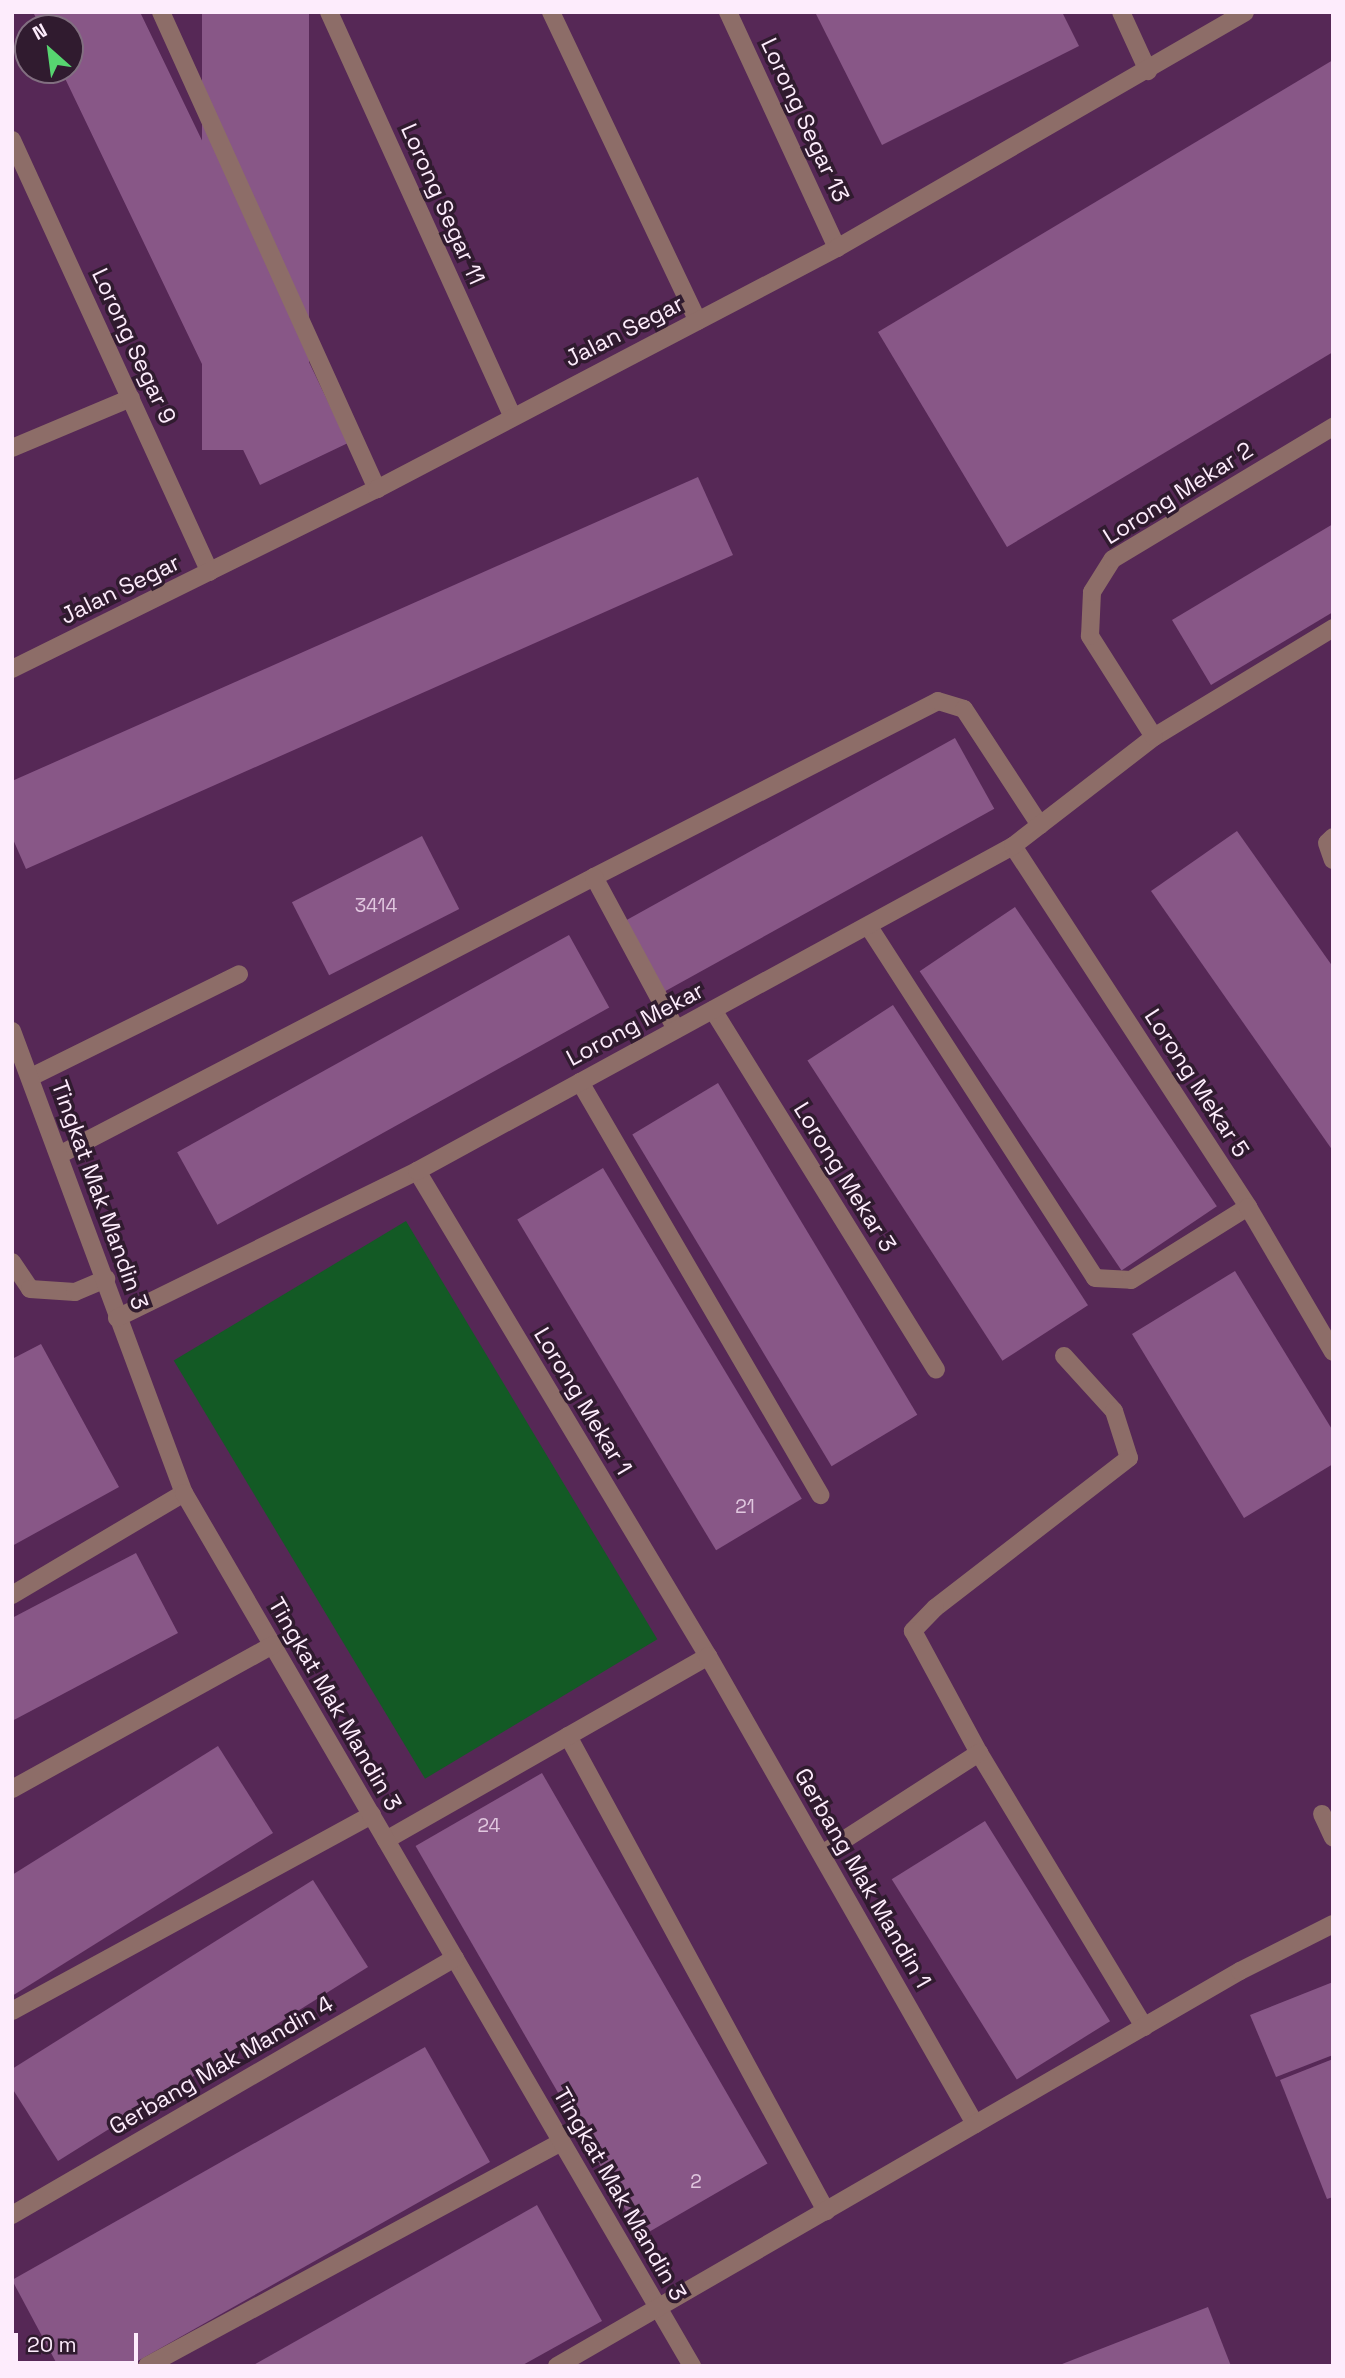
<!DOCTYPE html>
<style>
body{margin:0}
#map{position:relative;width:1345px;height:2378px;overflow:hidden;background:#562856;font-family:"Space Grotesk",sans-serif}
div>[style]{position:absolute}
.green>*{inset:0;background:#135a25;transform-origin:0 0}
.building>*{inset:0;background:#885787;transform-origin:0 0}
.lane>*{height:18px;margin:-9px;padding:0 9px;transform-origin:9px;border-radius:9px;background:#8d6d68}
.street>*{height:18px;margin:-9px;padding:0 9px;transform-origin:9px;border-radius:9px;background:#8d6d68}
span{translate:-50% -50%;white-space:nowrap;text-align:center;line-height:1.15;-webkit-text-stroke:7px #301b2f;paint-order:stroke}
.number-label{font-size:19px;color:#e0c7df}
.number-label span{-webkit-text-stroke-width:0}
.street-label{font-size:23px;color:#fdecfc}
.frame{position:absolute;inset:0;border:14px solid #fdecfc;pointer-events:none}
.north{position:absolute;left:14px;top:14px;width:70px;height:70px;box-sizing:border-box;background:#301b2f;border:2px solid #826f81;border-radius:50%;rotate:332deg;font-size:19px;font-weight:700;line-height:28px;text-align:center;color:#fdecfc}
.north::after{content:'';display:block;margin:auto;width:24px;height:32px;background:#57d570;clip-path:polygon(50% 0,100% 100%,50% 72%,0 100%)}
.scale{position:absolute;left:14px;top:2333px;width:124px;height:32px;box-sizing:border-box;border:4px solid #fdecfc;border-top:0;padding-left:9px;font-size:21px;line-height:24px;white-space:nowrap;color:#fdecfc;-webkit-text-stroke:5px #301b2f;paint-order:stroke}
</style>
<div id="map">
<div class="green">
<i style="left:406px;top:1221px;width:488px;height:271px;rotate:59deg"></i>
</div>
<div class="building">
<i style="clip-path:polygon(33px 12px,140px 12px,348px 443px,260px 485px,61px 70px,70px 70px,70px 28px,41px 28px)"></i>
<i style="left:202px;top:12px;width:107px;height:438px"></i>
<i style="clip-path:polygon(815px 12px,1062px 12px,1079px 46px,882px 145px)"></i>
<i style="clip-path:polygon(1333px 60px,1333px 352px,1007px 547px,878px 332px)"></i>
<i style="clip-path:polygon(698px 477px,733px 555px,26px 869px,12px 837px,12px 781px)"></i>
<i style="clip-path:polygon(1333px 524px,1333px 612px,1211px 685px,1172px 620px)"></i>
<i style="left:955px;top:738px;width:81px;height:379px;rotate:61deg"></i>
<i style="clip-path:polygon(1237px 831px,1333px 967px,1333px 1151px,1151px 891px)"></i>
<i style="left:422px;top:836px;width:82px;height:146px;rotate:63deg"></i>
<i style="left:1015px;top:907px;width:361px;height:115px;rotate:56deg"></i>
<i style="left:569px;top:935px;width:83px;height:448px;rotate:61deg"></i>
<i style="left:893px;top:1005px;width:358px;height:102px;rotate:57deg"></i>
<i style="left:718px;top:1083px;width:387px;height:100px;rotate:59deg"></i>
<i style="left:603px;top:1168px;width:386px;height:100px;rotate:59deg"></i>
<i style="clip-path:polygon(1235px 1271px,1333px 1431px,1333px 1464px,1244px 1518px,1132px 1334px)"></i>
<i style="clip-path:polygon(41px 1344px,119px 1487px,12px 1546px,12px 1359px)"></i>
<i style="clip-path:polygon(136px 1553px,178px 1633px,12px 1721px,12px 1618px)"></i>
<i style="clip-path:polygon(218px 1746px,273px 1833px,12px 1996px,12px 1875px)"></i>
<i style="left:542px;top:1773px;width:451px;height:146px;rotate:60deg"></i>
<i style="left:985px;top:1821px;width:236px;height:110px;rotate:58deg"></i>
<i style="clip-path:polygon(313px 1880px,368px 1967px,58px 2161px,12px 2088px,12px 2069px)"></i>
<i style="clip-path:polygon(1333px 1982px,1333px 2055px,1276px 2077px,1250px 2015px)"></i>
<i style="clip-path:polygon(425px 2047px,490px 2162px,129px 2366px,58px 2366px,12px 2280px)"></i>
<i style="clip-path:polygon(1333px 2059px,1333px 2197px,1327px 2199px,1280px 2080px)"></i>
<i style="clip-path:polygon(537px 2205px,602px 2321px,521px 2366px,252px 2366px)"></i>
<i style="clip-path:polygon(1208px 2307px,1231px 2366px,1057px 2366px)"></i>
</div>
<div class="lane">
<i style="left:161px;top:12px;width:524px;rotate:65.64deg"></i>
<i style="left:551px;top:12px;width:342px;rotate:64.6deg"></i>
<i style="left:12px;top:448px;width:129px;rotate:-22.8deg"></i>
<i style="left:1154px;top:737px;width:210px;rotate:-31.3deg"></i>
<i style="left:594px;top:877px;width:386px;rotate:-27.1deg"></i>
<i style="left:938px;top:701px;width:27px;rotate:17deg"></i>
<i style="left:964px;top:709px;width:139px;rotate:56.8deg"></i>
<i style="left:869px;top:927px;width:417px;rotate:57.2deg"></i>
<i style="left:1095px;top:1278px;width:36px;rotate:3deg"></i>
<i style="left:1131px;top:1280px;width:138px;rotate:-32deg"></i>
<i style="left:31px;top:1077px;width:232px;rotate:-26.3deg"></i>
<i style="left:580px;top:1082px;width:478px;rotate:59.8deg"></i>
<i style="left:61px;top:1154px;width:601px;rotate:-27.46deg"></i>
<i style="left:594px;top:877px;width:173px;rotate:61.7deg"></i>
<i style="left:12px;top:1262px;width:32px;rotate:56deg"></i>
<i style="left:30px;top:1289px;width:45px;rotate:3.8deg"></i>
<i style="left:75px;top:1292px;width:34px;rotate:-23deg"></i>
<i style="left:1064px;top:1356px;width:74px;rotate:47.7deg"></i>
<i style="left:1114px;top:1411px;width:49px;rotate:72.3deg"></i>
<i style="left:1129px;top:1458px;width:245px;rotate:142.3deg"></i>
<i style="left:935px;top:1608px;width:32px;rotate:134deg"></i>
<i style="left:913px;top:1631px;width:139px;rotate:61.6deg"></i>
<i style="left:979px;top:1753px;width:320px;rotate:58.9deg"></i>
<i style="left:12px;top:1595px;width:200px;rotate:-30.7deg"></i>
<i style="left:568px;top:1736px;width:541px;rotate:61.49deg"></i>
<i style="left:1322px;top:1814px;width:26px;rotate:65deg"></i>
<i style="left:386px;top:1840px;width:371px;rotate:-29.7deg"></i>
<i style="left:822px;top:1854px;width:187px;rotate:-32.8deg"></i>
<i style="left:12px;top:2011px;width:410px;rotate:-28.6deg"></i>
<i style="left:147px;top:2366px;width:471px;rotate:-28.4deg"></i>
</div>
<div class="street">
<i style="left:329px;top:12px;width:444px;rotate:65.6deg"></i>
<i style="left:728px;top:12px;width:260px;rotate:65.2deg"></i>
<i style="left:1121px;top:12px;width:65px;rotate:65.4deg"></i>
<i style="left:12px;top:140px;width:475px;rotate:65.4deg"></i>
<i style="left:12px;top:669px;width:407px;rotate:-26.3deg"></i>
<i style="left:377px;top:489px;width:519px;rotate:-27.65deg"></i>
<i style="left:837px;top:248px;width:471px;rotate:-30deg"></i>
<i style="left:1333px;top:837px;width:8px;rotate:135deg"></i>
<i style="left:1327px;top:843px;width:18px;rotate:71deg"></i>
<i style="left:1013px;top:846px;width:431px;rotate:56.9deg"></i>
<i style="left:1248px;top:1207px;width:168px;rotate:59.6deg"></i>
<i style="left:713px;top:1010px;width:423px;rotate:58.2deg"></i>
<i style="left:12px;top:1031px;width:493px;rotate:69.6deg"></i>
<i style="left:184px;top:1493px;width:1010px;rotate:59.8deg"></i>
<i style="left:417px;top:1171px;width:566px;rotate:59.04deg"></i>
<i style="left:708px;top:1656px;width:539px;rotate:60.29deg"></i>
<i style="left:117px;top:1318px;width:334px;rotate:-26.1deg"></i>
<i style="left:417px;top:1171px;width:679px;rotate:-28.6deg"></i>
<i style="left:1013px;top:846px;width:178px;rotate:-37.7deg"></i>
<i style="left:1154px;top:737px;width:120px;rotate:-122.4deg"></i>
<i style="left:1090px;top:636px;width:44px;rotate:-87.4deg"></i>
<i style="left:1092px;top:592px;width:39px;rotate:-58deg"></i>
<i style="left:1113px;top:559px;width:257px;rotate:-31deg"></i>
<i style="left:12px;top:1789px;width:298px;rotate:-28.9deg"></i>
<i style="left:12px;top:2215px;width:512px;rotate:-30.12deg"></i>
<i style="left:557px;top:2366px;width:789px;rotate:-30.04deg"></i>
<i style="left:1240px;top:1971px;width:104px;rotate:-26.8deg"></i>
</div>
<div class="number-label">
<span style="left:376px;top:906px">3414</span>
<span style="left:745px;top:1507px">21</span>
<span style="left:489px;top:1826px">24</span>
<span style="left:696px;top:2182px">2</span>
</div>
<div class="street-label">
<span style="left:805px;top:120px;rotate:65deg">Lorong Segar 13</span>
<span style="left:443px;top:204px;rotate:66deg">Lorong Segar 11</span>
<span style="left:624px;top:331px;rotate:-27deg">Jalan Segar</span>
<span style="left:134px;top:346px;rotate:65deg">Lorong Segar 9</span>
<span style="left:1178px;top:493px;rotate:-32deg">Lorong Mekar 2</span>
<span style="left:120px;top:589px;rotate:-26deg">Jalan Segar</span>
<span style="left:635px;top:1024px;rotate:-28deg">Lorong Mekar</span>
<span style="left:1197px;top:1083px;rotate:57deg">Lorong Mekar 5</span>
<span style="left:845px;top:1177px;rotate:58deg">Lorong Mekar 3</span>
<span style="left:100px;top:1195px;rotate:70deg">Tingkat Mak Mandin 3</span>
<span style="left:583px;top:1401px;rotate:59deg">Lorong Mekar 1</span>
<span style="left:335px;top:1704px;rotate:60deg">Tingkat Mak Mandin 3</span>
<span style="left:863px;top:1878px;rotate:60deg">Gerbang Mak Mandin 1</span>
<span style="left:221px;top:2065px;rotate:-30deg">Gerbang Mak Mandin 4</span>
<span style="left:620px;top:2194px;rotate:60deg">Tingkat Mak Mandin 3</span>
</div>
<div class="frame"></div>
<div class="north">N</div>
<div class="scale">20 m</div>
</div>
